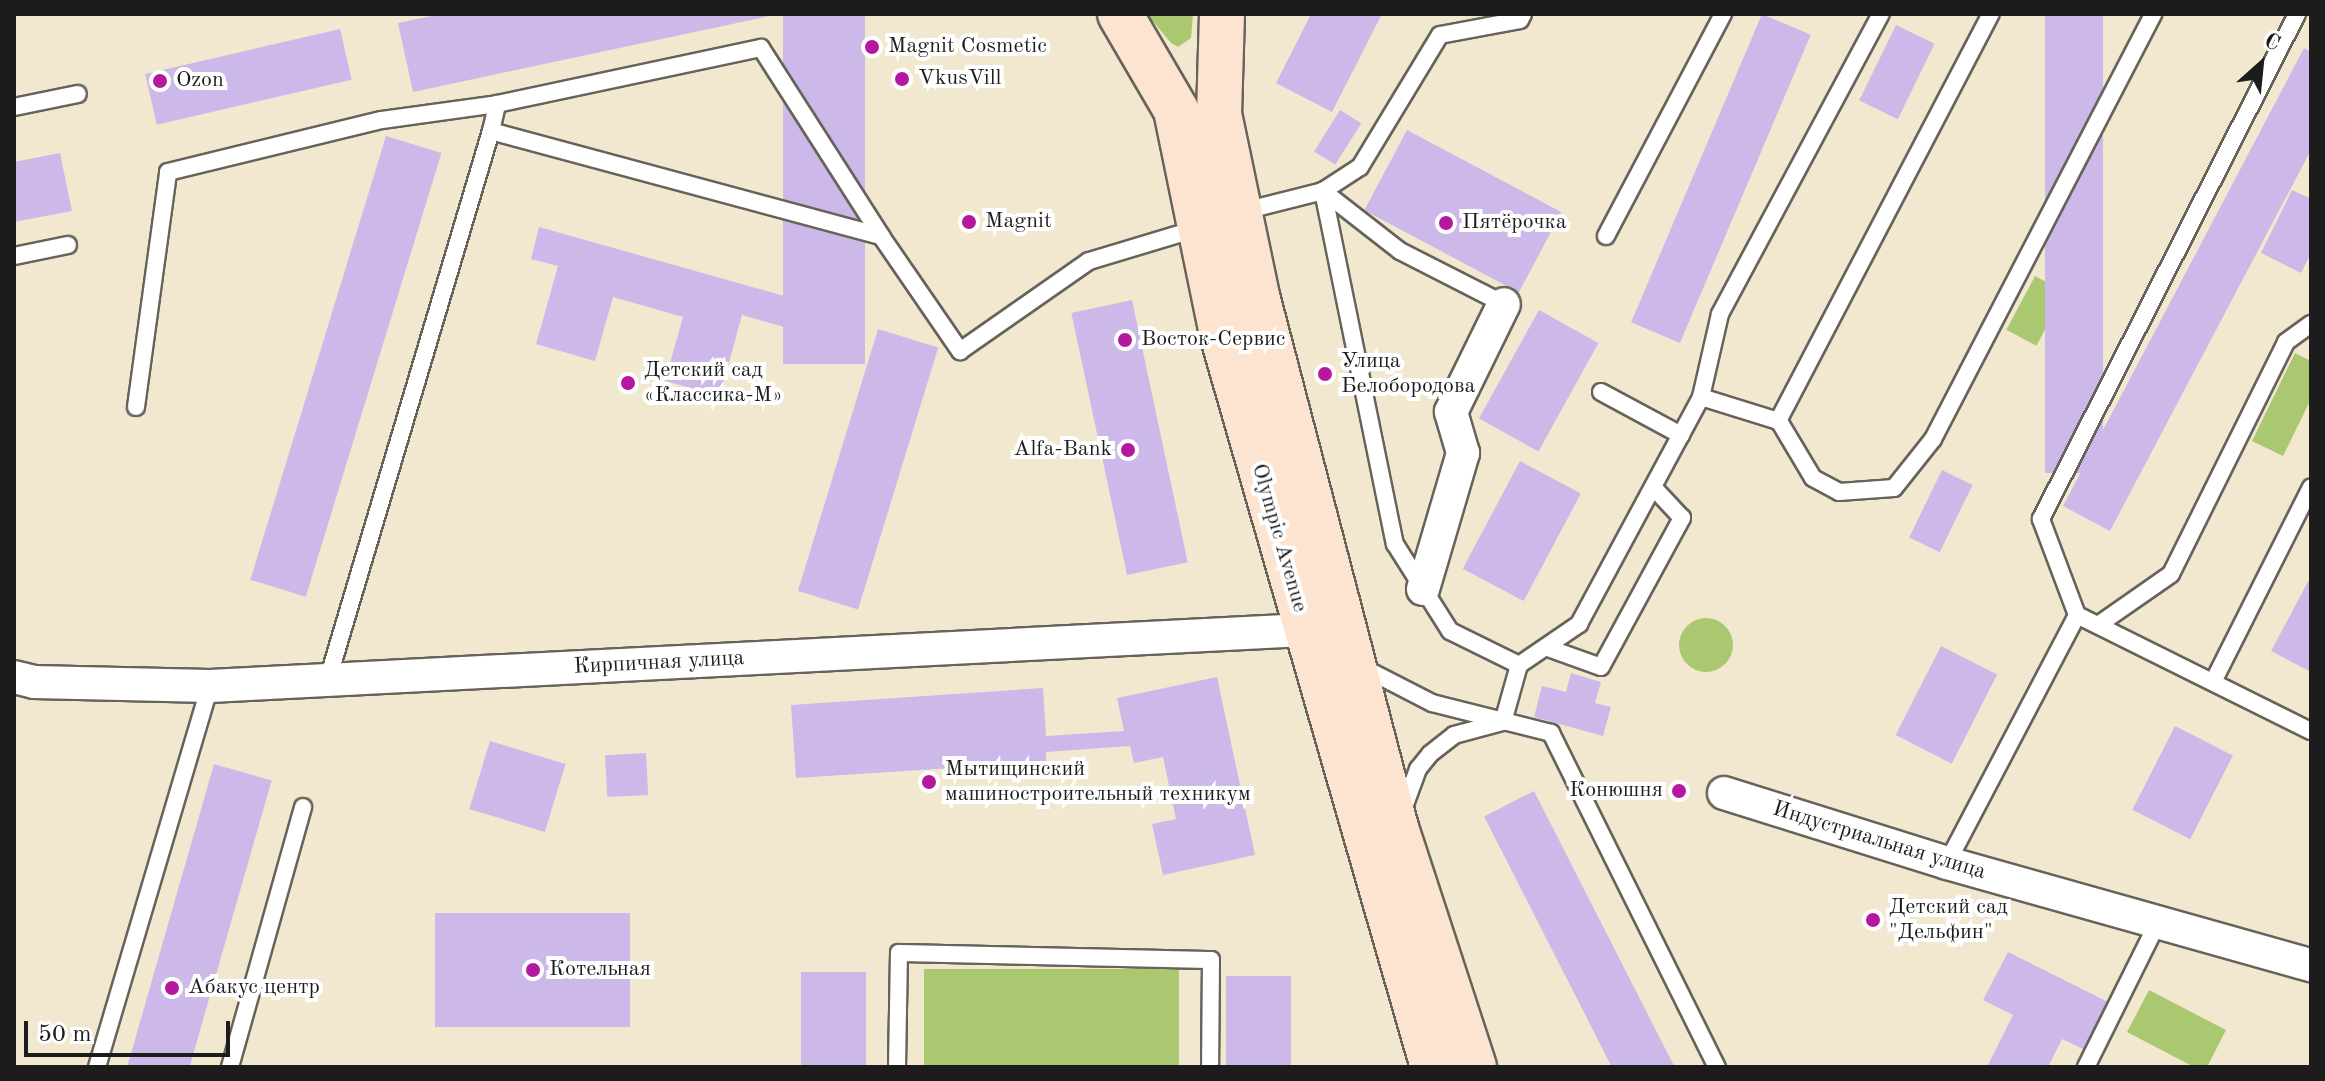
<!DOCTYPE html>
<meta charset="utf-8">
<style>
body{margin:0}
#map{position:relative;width:2325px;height:1081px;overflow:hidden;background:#f2e8d0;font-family:"Old Standard TT",serif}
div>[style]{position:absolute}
.green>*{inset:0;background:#aac86f;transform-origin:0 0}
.round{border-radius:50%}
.building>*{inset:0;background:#ccb9e9;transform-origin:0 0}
.roads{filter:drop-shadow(2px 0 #67635b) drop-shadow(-2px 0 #67635b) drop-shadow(0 2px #67635b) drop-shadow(0 -2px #67635b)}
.service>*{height:16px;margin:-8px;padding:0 8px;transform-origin:8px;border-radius:8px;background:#fff}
.minor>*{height:32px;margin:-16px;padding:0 16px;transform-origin:16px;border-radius:16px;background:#fff}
.secondary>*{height:44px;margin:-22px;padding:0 22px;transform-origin:22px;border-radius:22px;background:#fde4d1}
.dots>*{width:22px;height:22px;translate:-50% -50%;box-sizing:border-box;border:4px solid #fff;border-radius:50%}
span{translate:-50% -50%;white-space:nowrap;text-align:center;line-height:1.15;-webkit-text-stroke:8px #fff;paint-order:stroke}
.poi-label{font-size:22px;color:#1c1c1c}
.left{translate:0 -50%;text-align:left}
.right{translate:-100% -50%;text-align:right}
.street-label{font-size:22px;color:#1c1c1c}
.frame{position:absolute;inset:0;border:16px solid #1c1c1c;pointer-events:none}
.north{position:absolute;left:2221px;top:24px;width:80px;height:80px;-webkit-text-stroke:6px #fff;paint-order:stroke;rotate:27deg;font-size:22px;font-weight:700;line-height:32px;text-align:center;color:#1c1c1c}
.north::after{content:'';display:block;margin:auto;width:28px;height:36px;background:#1c1c1c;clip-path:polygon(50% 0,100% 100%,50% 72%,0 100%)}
.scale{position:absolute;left:24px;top:1021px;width:206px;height:36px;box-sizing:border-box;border:4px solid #1c1c1c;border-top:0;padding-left:10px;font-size:24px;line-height:28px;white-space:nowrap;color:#1c1c1c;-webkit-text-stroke:6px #fff;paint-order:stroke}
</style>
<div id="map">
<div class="green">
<i style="clip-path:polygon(1147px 14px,1193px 14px,1191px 38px,1178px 47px,1171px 43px)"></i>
<i style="left:2035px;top:276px;width:34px;height:61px;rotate:28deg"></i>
<i style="clip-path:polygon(2295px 353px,2311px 361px,2311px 399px,2283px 456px,2252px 441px)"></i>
<i class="round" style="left:1679px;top:618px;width:54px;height:54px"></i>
<i style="left:924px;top:969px;width:255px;height:98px"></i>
<i style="clip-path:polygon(2149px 990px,2226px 1030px,2207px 1067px,2194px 1067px,2127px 1032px)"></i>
</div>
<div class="building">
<i style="clip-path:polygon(441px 14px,774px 14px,774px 15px,413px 92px,398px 23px)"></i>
<i style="left:783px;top:14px;width:82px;height:350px"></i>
<i style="clip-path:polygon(1311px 14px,1382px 14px,1332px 112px,1276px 83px)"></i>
<i style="left:1762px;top:14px;width:53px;height:335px;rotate:23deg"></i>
<i style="left:2045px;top:14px;width:58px;height:459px"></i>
<i style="left:1896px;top:25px;width:43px;height:84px;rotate:26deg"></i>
<i style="left:340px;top:29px;width:52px;height:200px;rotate:77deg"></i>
<i style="clip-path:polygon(2304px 48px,2311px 52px,2311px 150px,2110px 531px,2063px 506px)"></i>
<i style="left:1340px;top:110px;width:25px;height:49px;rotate:32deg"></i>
<i style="left:1407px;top:130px;width:175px;height:91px;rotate:28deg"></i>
<i style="left:386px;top:136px;width:58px;height:464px;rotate:17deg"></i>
<i style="clip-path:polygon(60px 153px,72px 211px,14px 222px,14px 162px)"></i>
<i style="clip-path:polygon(2292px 190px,2311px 199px,2311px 253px,2301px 273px,2261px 253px)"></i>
<i style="clip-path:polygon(539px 227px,795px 299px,788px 328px,742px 315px,720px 396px,665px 381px,683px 317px,613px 297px,595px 361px,536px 344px,558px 266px,531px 259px)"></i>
<i style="left:1132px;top:300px;width:268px;height:62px;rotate:78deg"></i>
<i style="left:1539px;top:310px;width:68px;height:124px;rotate:29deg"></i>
<i style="left:878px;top:329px;width:63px;height:274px;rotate:17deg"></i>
<i style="left:1520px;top:461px;width:69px;height:122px;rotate:28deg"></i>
<i style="left:1942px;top:470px;width:34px;height:75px;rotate:26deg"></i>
<i style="clip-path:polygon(2311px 576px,2311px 672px,2271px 651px)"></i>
<i style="left:1941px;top:646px;width:63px;height:100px;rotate:27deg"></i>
<i style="clip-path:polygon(1571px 673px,1601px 682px,1595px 703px,1611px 707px,1603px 736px,1534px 717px,1542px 686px,1566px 692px)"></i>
<i style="clip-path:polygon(1217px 677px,1255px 855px,1163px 875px,1152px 824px,1176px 819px,1163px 757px,1134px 763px,1130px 746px,1046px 752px,1046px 762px,796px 778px,791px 705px,1043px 688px,1046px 736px,1124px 731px,1117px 698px)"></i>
<i style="left:2175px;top:726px;width:65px;height:94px;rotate:27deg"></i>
<i style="left:490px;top:741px;width:79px;height:71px;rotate:17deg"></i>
<i style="left:646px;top:753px;width:42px;height:41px;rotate:87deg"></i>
<i style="left:214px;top:764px;width:60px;height:316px;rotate:16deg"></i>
<i style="left:1534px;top:791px;width:309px;height:56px;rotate:63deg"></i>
<i style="left:435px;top:913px;width:195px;height:114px"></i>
<i style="clip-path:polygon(2008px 952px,2112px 1004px,2089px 1052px,2062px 1039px,2048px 1067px,1987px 1067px,2013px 1015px,1983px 1000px)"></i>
<i style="left:801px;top:972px;width:65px;height:95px"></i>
<i style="left:1226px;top:976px;width:65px;height:91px"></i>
</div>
<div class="roads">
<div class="service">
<i style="left:14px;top:107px;width:65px;rotate:-11.5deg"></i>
<i style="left:491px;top:131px;width:28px;rotate:-77deg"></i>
<i style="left:497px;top:104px;width:270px;rotate:-12deg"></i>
<i style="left:761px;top:48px;width:223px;rotate:57.4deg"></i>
<i style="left:1240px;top:212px;width:86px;rotate:-14.2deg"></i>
<i style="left:1323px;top:191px;width:44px;rotate:-33deg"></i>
<i style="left:1360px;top:167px;width:154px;rotate:-58.8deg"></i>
<i style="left:1440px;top:35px;width:81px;rotate:-10.6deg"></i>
<i style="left:1520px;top:20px;width:7px;rotate:-63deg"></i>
<i style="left:1606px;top:236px;width:251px;rotate:-62.2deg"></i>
<i style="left:14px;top:256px;width:55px;rotate:-11.5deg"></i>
<i style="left:1504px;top:304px;width:117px;rotate:-153deg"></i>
<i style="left:1400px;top:251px;width:98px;rotate:-142.1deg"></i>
<i style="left:1323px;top:191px;width:360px;rotate:78.5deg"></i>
<i style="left:1395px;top:544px;width:103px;rotate:57.7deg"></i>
<i style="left:1450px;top:631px;width:77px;rotate:26.2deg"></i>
<i style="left:1601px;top:392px;width:91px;rotate:28.3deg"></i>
<i style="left:1701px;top:397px;width:85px;rotate:-77.1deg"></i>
<i style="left:1720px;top:314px;width:340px;rotate:-61.8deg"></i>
<i style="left:136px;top:407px;width:237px;rotate:-82.2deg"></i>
<i style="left:168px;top:172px;width:220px;rotate:-13.7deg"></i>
<i style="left:382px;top:120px;width:116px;rotate:-7.9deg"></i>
<i style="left:1779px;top:421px;width:66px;rotate:59.2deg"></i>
<i style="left:1813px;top:478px;width:30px;rotate:28deg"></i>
<i style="left:1839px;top:492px;width:55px;rotate:-4.2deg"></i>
<i style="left:1894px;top:488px;width:63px;rotate:-51.5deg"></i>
<i style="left:1933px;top:439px;width:479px;rotate:-62.6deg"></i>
<i style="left:2077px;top:615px;width:261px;rotate:26.4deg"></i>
<i style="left:2098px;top:625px;width:89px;rotate:-34.9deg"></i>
<i style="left:2171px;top:574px;width:259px;rotate:-63.6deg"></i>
<i style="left:2286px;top:342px;width:31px;rotate:-36deg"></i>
<i style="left:1548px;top:648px;width:56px;rotate:19.7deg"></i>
<i style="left:1601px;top:667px;width:170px;rotate:-61.5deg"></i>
<i style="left:1682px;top:518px;width:42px;rotate:-133.1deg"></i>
<i style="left:1362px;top:667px;width:79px;rotate:27.2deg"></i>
<i style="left:1432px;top:703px;width:123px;rotate:14.1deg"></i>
<i style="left:1551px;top:733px;width:373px;rotate:63.6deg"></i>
<i style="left:328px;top:679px;width:572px;rotate:-73.44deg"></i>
<i style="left:491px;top:131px;width:404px;rotate:15.1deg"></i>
<i style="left:881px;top:236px;width:140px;rotate:55.5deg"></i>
<i style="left:960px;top:351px;width:157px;rotate:-34.9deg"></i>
<i style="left:1089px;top:261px;width:115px;rotate:-16.7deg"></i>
<i style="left:2213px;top:682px;width:218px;rotate:-63.3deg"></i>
<i style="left:1403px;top:810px;width:44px;rotate:-69.9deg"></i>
<i style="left:1418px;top:769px;width:19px;rotate:-51deg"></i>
<i style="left:1430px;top:754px;width:31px;rotate:-38deg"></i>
<i style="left:1454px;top:735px;width:51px;rotate:-14.9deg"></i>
<i style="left:1503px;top:722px;width:59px;rotate:-74.3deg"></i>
<i style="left:1519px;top:665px;width:73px;rotate:-34.3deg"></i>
<i style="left:1579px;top:624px;width:258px;rotate:-61.7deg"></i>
<i style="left:1701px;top:397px;width:81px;rotate:17.3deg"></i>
<i style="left:1778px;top:421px;width:459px;rotate:-62.4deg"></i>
<i style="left:1947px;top:863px;width:280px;rotate:-62.3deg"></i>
<i style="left:2077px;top:615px;width:103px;rotate:-110.6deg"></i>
<i style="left:2041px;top:519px;width:566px;rotate:-63.12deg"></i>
<i style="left:97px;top:1067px;width:397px;rotate:-73.5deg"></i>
<i style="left:230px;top:1067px;width:270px;rotate:-74.3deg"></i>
<i style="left:897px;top:1067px;width:114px;rotate:-89deg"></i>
<i style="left:899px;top:953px;width:312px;rotate:1.3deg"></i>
<i style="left:1211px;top:960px;width:107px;rotate:90.5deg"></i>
<i style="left:2086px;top:1067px;width:162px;rotate:-63.6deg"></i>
</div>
<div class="minor">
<i style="left:1423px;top:589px;width:142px;rotate:-73.6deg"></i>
<i style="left:1463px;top:453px;width:43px;rotate:-106.3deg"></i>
<i style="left:1451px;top:412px;width:120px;rotate:-63.9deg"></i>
<i style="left:14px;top:677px;width:21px;rotate:14deg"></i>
<i style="left:34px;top:682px;width:176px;rotate:1.3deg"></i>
<i style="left:210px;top:686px;width:1096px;rotate:-2.93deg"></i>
<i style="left:1724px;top:793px;width:234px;rotate:17.4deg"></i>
<i style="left:1947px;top:863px;width:378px;rotate:15.7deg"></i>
</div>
<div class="secondary">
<i style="left:1120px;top:14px;width:111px;rotate:59.7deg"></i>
<i style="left:1176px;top:110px;width:229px;rotate:78.4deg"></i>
<i style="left:1222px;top:334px;width:763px;rotate:73.94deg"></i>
<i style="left:1222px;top:14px;width:100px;rotate:91.7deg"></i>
<i style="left:1219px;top:114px;width:190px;rotate:78.2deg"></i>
<i style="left:1258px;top:300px;width:546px;rotate:75.35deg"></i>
<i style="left:1396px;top:828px;width:251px;rotate:71.9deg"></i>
</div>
</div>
<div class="dots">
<i style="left:872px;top:47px;background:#b5179e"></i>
<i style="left:902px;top:79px;background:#b5179e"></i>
<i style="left:160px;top:81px;background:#b5179e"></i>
<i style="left:969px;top:222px;background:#b5179e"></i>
<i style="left:1446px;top:223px;background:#b5179e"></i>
<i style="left:1125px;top:340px;background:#b5179e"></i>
<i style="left:1325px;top:374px;background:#b5179e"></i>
<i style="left:628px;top:383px;background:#b5179e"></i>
<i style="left:1128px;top:450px;background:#b5179e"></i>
<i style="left:929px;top:782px;background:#b5179e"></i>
<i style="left:1679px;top:791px;background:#b5179e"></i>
<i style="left:1873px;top:920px;background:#b5179e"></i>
<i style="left:533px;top:970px;background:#b5179e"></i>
<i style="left:172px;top:988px;background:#b5179e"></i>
</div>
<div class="poi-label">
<span class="left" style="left:888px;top:47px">Magnit Cosmetic</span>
<span class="left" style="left:918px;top:79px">VkusVill</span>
<span class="left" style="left:176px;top:81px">Ozon</span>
<span class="left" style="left:985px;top:222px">Magnit</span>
<span class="left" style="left:1462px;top:223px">Пятёрочка</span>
<span class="left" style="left:1141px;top:340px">Восток-Сервис</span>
<span class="left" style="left:1341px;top:374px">Улица<br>Белобородова</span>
<span class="left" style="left:644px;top:383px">Детский сад<br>«Классика-М»</span>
<span class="right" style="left:1112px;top:450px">Alfa-Bank</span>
<span class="left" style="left:945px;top:782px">Мытищинский<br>машиностроительный техникум</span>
<span class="right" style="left:1663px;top:791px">Конюшня</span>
<span class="left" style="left:1889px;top:920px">Детский сад<br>"Дельфин"</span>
<span class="left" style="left:549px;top:970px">Котельная</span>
<span class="left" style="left:188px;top:988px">Абакус центр</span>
</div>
<div class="street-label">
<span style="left:1279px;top:538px;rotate:74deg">Olympic Avenue</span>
<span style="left:659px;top:663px;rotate:-3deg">Кирпичная улица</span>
<span style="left:1879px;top:841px;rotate:17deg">Индустриальная улица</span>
</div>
<div class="frame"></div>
<div class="north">С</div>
<div class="scale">50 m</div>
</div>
